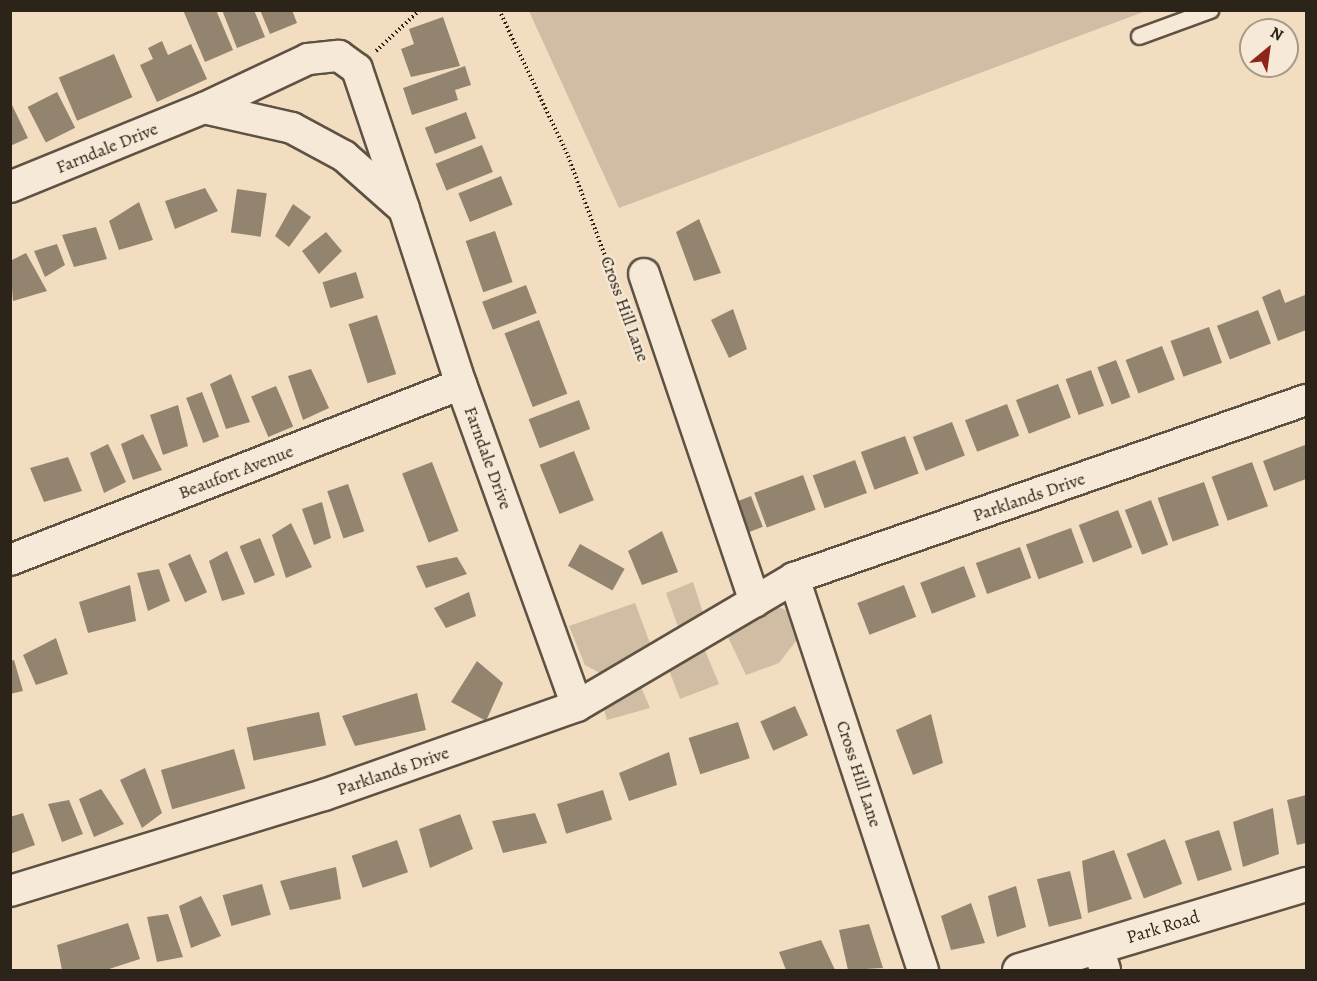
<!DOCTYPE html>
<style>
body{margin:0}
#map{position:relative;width:1317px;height:981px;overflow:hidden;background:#f2ddc1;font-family:Alegreya,serif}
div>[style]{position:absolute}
.green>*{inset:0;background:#d0bda4}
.building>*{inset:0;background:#938470;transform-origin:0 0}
.path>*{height:4px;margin-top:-2px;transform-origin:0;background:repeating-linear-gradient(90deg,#2c2319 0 1.5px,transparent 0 4.5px)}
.roads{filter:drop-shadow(2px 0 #5e5243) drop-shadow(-2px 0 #5e5243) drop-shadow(0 2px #5e5243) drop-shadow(0 -2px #5e5243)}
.service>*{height:15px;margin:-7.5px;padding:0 7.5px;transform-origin:7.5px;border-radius:7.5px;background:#f7e9d7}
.minor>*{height:30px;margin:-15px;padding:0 15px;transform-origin:15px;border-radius:15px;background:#f7e9d7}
.tertiary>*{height:33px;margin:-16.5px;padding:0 16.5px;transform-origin:16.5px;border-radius:16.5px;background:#f7e9d7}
span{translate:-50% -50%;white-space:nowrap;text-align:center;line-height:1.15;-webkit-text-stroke:4.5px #f7e9d7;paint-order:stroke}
.street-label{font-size:18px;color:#2c2319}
.frame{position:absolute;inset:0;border:12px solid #2c2319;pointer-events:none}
.north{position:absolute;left:1239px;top:18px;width:60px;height:60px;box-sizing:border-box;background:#f7e9d7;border:2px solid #a69a8b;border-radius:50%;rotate:29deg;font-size:16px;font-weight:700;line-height:24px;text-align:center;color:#2c2319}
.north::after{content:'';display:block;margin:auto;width:21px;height:27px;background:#8f2418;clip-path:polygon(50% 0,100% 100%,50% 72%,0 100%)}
</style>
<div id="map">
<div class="green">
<i style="clip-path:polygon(529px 11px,1146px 11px,619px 208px)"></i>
<i style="clip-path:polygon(693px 582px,704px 616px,680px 632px,666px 593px)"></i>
<i style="clip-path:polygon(635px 603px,651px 646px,615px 672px,600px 673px,585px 665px,569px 626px)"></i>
<i style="clip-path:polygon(781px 608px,793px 613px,799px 637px,779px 663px,746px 675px,727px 635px,766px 609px)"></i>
<i style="clip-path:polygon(704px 648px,719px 684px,680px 699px,669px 670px)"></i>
<i style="clip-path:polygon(641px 687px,650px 708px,607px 720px,604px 709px)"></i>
</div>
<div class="building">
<i style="clip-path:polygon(183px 10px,216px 10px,233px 50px,205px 62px)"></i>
<i style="clip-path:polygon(222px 10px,254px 10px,265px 37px,237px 48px)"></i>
<i style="clip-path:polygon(260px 10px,292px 10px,297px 23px,270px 34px)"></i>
<i style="clip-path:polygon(443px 17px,460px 66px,411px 77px,401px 49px,414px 44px,409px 29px)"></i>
<i style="clip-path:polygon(162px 41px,168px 55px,191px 44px,207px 79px,157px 102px,140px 65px,153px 59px,148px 48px)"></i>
<i style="left:114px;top:54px;width:47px;height:60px;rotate:67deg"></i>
<i style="clip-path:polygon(465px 66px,471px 85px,455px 90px,458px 100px,412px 115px,403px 88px)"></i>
<i style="left:57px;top:92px;width:40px;height:33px;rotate:63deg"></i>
<i style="clip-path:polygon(10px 101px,28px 138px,10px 146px)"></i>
<i style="left:466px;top:112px;width:28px;height:44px;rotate:69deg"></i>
<i style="left:482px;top:145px;width:29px;height:50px;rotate:68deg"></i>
<i style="left:501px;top:176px;width:31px;height:46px;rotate:68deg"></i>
<i style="clip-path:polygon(205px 188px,218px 211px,175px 229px,165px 201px)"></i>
<i style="left:237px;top:189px;width:30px;height:44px;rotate:8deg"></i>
<i style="clip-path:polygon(139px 202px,153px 240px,119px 250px,109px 221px)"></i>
<i style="clip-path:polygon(293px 204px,311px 217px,289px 247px,275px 236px)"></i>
<i style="clip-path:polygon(699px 219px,721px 273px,694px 281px,676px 232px)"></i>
<i style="clip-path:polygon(96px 227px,107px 259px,74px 267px,62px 235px)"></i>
<i style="left:495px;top:231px;width:54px;height:31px;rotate:71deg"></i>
<i style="clip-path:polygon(326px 232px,342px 251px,319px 274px,302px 251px)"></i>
<i style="clip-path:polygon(57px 244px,65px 265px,45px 277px,34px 251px)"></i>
<i style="clip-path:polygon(26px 253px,47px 291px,13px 301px,10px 261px)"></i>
<i style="left:356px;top:272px;width:27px;height:35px;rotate:73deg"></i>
<i style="left:526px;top:285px;width:30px;height:47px;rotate:69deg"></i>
<i style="clip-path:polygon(1280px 289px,1285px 303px,1305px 295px,1306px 330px,1278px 341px,1262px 297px)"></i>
<i style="clip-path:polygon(733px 309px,747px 349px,729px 358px,711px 320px)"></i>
<i style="left:1258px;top:310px;width:36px;height:44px;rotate:69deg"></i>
<i style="left:377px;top:315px;width:62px;height:30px;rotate:72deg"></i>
<i style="left:539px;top:320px;width:79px;height:37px;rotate:69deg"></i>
<i style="left:1209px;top:327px;width:38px;height:41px;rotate:70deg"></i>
<i style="left:1162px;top:346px;width:36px;height:39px;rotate:69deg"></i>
<i style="left:1116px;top:360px;width:40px;height:20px;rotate:69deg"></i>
<i style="clip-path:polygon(311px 369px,329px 408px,303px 420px,288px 376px)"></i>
<i style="left:1091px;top:370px;width:38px;height:27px;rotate:70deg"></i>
<i style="clip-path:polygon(231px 374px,250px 422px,226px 429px,210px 384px)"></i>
<i style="left:1058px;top:384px;width:36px;height:45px;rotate:69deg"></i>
<i style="left:276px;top:386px;width:44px;height:27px;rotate:67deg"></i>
<i style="left:202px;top:392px;width:48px;height:17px;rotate:69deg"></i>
<i style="left:579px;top:400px;width:31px;height:54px;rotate:69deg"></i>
<i style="left:1007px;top:404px;width:34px;height:45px;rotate:69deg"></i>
<i style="clip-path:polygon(178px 405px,188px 446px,163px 455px,150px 415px)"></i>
<i style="left:952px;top:422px;width:36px;height:42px;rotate:69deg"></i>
<i style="clip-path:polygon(143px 434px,162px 470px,133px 480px,121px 444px)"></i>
<i style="left:905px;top:436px;width:40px;height:47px;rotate:70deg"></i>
<i style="clip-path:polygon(108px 444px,126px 482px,104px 493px,90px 453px)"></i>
<i style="clip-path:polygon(1305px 445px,1306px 479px,1274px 491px,1263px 461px)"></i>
<i style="left:574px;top:451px;width:53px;height:37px;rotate:68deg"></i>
<i style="clip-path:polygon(68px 457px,82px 491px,44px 502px,30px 468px)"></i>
<i style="left:855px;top:460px;width:35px;height:45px;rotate:70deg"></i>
<i style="left:432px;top:462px;width:74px;height:32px;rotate:69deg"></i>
<i style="left:1252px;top:462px;width:47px;height:43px;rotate:70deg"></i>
<i style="left:803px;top:475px;width:37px;height:52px;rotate:70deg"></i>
<i style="left:1204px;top:482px;width:46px;height:49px;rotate:71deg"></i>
<i style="left:348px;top:484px;width:50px;height:22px;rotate:71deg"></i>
<i style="left:751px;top:496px;width:33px;height:20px;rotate:69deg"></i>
<i style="left:1151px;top:500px;width:48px;height:28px;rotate:69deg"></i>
<i style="clip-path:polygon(322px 502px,331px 538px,314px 545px,302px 509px)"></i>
<i style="left:1118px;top:510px;width:40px;height:42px;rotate:69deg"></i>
<i style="clip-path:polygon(291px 523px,312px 567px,286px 578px,272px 535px)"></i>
<i style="left:1071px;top:528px;width:37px;height:48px;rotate:70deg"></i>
<i style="clip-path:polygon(662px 531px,678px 572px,642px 585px,628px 551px)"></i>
<i style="left:260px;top:538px;width:40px;height:22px;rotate:68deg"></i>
<i style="left:580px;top:544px;width:51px;height:25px;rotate:29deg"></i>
<i style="left:1020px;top:547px;width:33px;height:47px;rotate:70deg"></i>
<i style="clip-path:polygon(227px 551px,245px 594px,222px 601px,209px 561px)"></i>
<i style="left:190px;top:554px;width:42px;height:24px;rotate:66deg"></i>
<i style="clip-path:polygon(457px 557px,467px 574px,426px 588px,416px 566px)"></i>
<i style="left:964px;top:566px;width:33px;height:47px;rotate:69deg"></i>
<i style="clip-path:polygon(159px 569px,170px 601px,148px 611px,137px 573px)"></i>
<i style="clip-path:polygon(130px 585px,136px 621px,88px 633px,79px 602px)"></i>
<i style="left:904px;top:585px;width:34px;height:50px;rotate:69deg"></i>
<i style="clip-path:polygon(469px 592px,476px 616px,446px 628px,434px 608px)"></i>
<i style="clip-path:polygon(56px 638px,68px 674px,36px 685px,23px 655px)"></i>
<i style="clip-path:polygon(14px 660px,23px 691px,10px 694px,10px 661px)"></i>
<i style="clip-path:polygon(477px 661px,503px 683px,486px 721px,451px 702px)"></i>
<i style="clip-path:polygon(417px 693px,426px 730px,355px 746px,342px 716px)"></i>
<i style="left:795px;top:706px;width:32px;height:38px;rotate:66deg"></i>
<i style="left:319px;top:712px;width:34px;height:74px;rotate:78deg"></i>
<i style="clip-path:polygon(931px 714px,943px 763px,913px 775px,896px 730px)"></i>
<i style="left:738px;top:722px;width:38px;height:52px;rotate:72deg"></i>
<i style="left:234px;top:749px;width:41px;height:76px;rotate:74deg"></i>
<i style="clip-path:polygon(669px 752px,677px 785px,629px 801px,619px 773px)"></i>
<i style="clip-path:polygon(145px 768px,162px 813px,142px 828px,120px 780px)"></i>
<i style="clip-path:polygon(101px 789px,124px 824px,94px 837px,79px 799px)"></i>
<i style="left:603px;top:790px;width:31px;height:48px;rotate:73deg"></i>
<i style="clip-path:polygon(1306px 795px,1306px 843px,1297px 845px,1287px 800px)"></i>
<i style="clip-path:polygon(69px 800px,83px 834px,62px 842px,48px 804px)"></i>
<i style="clip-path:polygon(1273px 808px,1279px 854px,1243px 867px,1233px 822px)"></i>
<i style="clip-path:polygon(23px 813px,35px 845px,10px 854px,10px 817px)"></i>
<i style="clip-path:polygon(535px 813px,547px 843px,503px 853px,492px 821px)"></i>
<i style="clip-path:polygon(460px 814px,473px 849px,430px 868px,419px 829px)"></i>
<i style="left:1219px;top:830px;width:42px;height:36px;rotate:72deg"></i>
<i style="left:1165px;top:839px;width:48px;height:41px;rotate:69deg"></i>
<i style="left:397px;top:840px;width:34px;height:48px;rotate:71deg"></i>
<i style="clip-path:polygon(1114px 850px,1132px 899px,1088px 913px,1082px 861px)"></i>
<i style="clip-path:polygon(336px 867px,341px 899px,290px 910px,280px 881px)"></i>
<i style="left:1070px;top:871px;width:49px;height:34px;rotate:76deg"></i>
<i style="left:262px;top:884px;width:32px;height:41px;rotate:74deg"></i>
<i style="clip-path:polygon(1016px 886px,1026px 927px,997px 937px,988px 896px)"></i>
<i style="clip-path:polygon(201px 896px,221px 936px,191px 948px,179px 906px)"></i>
<i style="clip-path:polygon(971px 903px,985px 943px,951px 950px,941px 916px)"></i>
<i style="clip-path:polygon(168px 914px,183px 957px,157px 962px,147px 917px)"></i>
<i style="clip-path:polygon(128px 923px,140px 959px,106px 970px,62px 970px,57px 945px)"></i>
<i style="clip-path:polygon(869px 924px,883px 968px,848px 970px,839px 930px)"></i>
<i style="clip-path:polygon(821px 940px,835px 970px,786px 970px,779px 952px)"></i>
</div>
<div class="path">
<i style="left:499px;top:10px;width:161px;rotate:64.7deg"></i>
<i style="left:568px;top:156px;width:139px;rotate:69.7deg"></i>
<i style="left:376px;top:51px;width:60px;rotate:-43deg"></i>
</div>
<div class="roads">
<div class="service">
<i style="left:1139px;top:36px;width:76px;rotate:-20.1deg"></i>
</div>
<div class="minor">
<i style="left:204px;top:108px;width:115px;rotate:-25.2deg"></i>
<i style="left:308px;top:59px;width:31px;rotate:-6deg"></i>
<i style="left:339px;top:56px;width:22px;rotate:36deg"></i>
<i style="left:357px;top:69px;width:145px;rotate:71.4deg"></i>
<i style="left:10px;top:187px;width:209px;rotate:-22.2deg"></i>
<i style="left:204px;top:108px;width:90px;rotate:12.8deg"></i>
<i style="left:292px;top:128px;width:59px;rotate:28.3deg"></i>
<i style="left:344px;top:156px;width:80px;rotate:41.5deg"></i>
<i style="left:404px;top:209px;width:184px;rotate:72deg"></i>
<i style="left:461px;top:384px;width:342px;rotate:70.2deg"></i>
<i style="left:644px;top:274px;width:346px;rotate:71.3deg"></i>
<i style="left:10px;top:560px;width:484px;rotate:-21.3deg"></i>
<i style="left:794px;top:578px;width:413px;rotate:71.8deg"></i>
<i style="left:10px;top:891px;width:328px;rotate:-17deg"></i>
<i style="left:324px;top:795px;width:268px;rotate:-19.4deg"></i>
<i style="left:577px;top:706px;width:252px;rotate:-30.5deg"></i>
<i style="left:794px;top:578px;width:542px;rotate:-19.17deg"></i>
<i style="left:1098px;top:947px;width:24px;rotate:73deg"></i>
</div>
<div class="tertiary">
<i style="left:1019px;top:970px;width:300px;rotate:-16.7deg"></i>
</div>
</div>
<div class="street-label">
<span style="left:107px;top:148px;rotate:-22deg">Farndale Drive</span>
<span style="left:625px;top:309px;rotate:70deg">Cross Hill Lane</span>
<span style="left:488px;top:458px;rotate:70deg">Farndale Drive</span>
<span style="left:236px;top:472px;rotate:-21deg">Beaufort Avenue</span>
<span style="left:1029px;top:497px;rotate:-19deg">Parklands Drive</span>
<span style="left:393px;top:771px;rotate:-19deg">Parklands Drive</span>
<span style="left:859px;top:774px;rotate:72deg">Cross Hill Lane</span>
<span style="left:1163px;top:927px;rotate:-17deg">Park Road</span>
</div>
<div class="frame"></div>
<div class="north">N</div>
</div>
